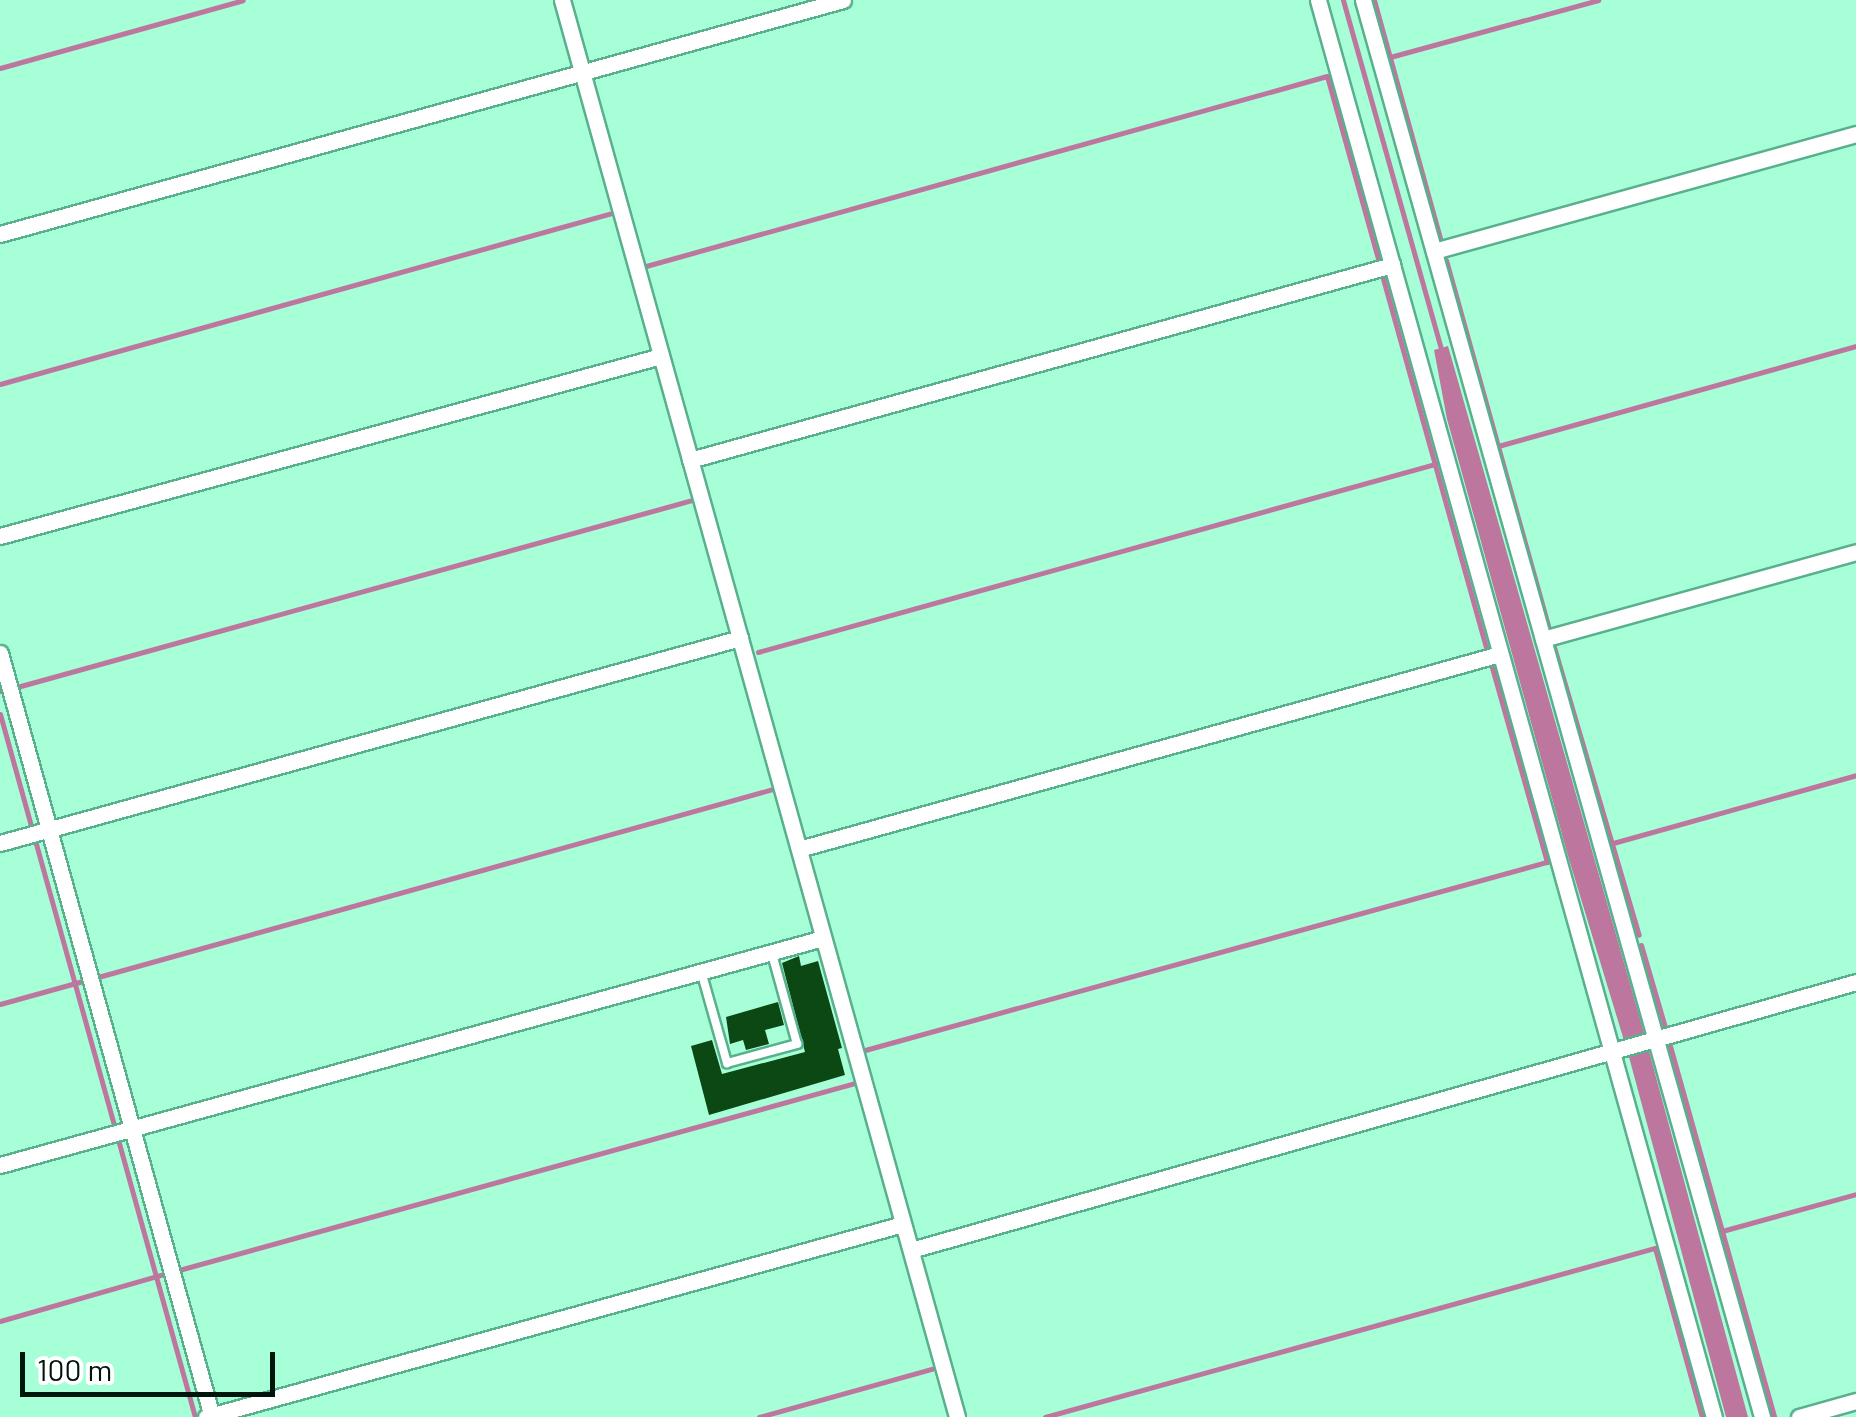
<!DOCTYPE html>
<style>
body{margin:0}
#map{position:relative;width:1856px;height:1417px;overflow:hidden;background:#a6ffd7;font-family:Barlow,sans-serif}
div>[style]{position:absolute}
.water>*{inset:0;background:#bd779f}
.stream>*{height:5px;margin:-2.5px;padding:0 2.5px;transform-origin:2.5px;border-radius:2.5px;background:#bd779f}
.building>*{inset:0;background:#0c4813}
.roads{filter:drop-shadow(2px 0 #58b08c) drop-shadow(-2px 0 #58b08c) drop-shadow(0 2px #58b08c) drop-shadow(0 -2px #58b08c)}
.service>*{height:8px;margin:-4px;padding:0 4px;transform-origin:4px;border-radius:4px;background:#fff}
.minor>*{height:15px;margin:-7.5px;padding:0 7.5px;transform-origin:7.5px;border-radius:7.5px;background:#fff}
span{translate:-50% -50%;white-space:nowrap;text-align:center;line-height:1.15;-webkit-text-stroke:10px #fff;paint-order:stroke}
.scale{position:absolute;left:20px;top:1352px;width:255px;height:45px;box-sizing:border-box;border:5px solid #00150b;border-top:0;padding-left:12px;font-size:30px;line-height:35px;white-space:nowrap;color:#00150b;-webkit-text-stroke:8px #fff;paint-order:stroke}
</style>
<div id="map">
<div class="water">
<i style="clip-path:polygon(1448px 346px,1643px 1029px,1748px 1417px,1726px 1417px,1629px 1057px,1568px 856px,1447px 419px,1434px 350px)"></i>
</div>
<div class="stream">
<i style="left:1343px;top:0;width:367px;rotate:74.3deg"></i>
<i style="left:1374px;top:0;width:251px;rotate:74.5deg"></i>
<i style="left:1390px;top:57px;width:216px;rotate:-15.3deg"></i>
<i style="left:0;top:68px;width:252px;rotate:-15.6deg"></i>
<i style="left:1446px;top:260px;width:384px;rotate:74.4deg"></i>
<i style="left:646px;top:266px;width:707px;rotate:-15.59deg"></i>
<i style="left:1327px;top:76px;width:193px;rotate:74.4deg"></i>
<i style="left:1382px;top:275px;width:389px;rotate:74.4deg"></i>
<i style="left:0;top:384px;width:635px;rotate:-15.61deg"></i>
<i style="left:1498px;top:446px;width:372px;rotate:-15.6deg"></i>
<i style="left:1554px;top:647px;width:300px;rotate:73.6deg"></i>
<i style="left:758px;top:652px;width:703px;rotate:-15.52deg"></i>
<i style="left:1491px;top:664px;width:206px;rotate:74.2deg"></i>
<i style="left:17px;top:687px;width:700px;rotate:-15.48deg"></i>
<i style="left:0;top:691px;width:2px"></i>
<i style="left:0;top:714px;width:730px;rotate:74.5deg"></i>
<i style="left:1613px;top:843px;width:252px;rotate:-15.6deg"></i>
<i style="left:1641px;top:945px;width:85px;rotate:73.7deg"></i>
<i style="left:98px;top:977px;width:701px;rotate:-15.56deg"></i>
<i style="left:0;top:1004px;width:86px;rotate:-15.5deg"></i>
<i style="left:1670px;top:1046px;width:385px;rotate:74.3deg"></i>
<i style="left:865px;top:1050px;width:711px;rotate:-15.42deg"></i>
<i style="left:1722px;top:1231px;width:139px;rotate:-15.4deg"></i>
<i style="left:179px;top:1270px;width:701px;rotate:-15.46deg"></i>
<i style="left:0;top:1321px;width:171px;rotate:-16deg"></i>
<i style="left:759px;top:1417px;width:183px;rotate:-15.6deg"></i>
<i style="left:1045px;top:1417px;width:633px;rotate:-15.49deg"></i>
<i style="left:1655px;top:1248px;width:175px;rotate:74.5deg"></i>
</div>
<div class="building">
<i style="clip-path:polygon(799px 956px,801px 966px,818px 961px,842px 1048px,838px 1049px,845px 1075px,709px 1115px,691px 1046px,712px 1040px,722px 1074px,805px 1052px,782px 963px)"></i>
<i style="clip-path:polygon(778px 1002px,784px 1025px,765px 1030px,769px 1044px,746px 1050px,743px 1040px,730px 1044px,726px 1017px)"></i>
</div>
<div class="roads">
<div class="service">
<i style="left:701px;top:971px;width:96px;rotate:74.2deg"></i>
<i style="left:727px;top:1063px;width:73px;rotate:-15.2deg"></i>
<i style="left:797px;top:1044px;width:93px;rotate:-105.5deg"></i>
</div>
<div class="minor">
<i style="left:562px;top:0;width:1471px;rotate:74.42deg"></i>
<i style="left:1318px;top:0;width:1471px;rotate:74.39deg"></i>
<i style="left:1363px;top:0;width:1472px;rotate:74.27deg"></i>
<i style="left:0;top:234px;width:875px;rotate:-15.51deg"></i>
<i style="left:1434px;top:251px;width:438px;rotate:-15.5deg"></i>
<i style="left:690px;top:460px;width:729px;rotate:-15.52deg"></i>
<i style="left:0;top:536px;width:685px;rotate:-15.23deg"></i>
<i style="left:1543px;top:639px;width:325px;rotate:-15.5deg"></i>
<i style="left:0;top:653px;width:793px;rotate:74.49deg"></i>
<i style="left:0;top:843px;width:768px;rotate:-15.48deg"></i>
<i style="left:799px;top:849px;width:728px;rotate:-15.55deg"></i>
<i style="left:0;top:1165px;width:854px;rotate:-15.42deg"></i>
<i style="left:911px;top:1250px;width:982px;rotate:-15.83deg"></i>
<i style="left:206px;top:1417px;width:723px;rotate:-15.48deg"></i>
<i style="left:1799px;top:1417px;width:59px;rotate:-15.7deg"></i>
</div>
</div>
<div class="scale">100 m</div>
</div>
